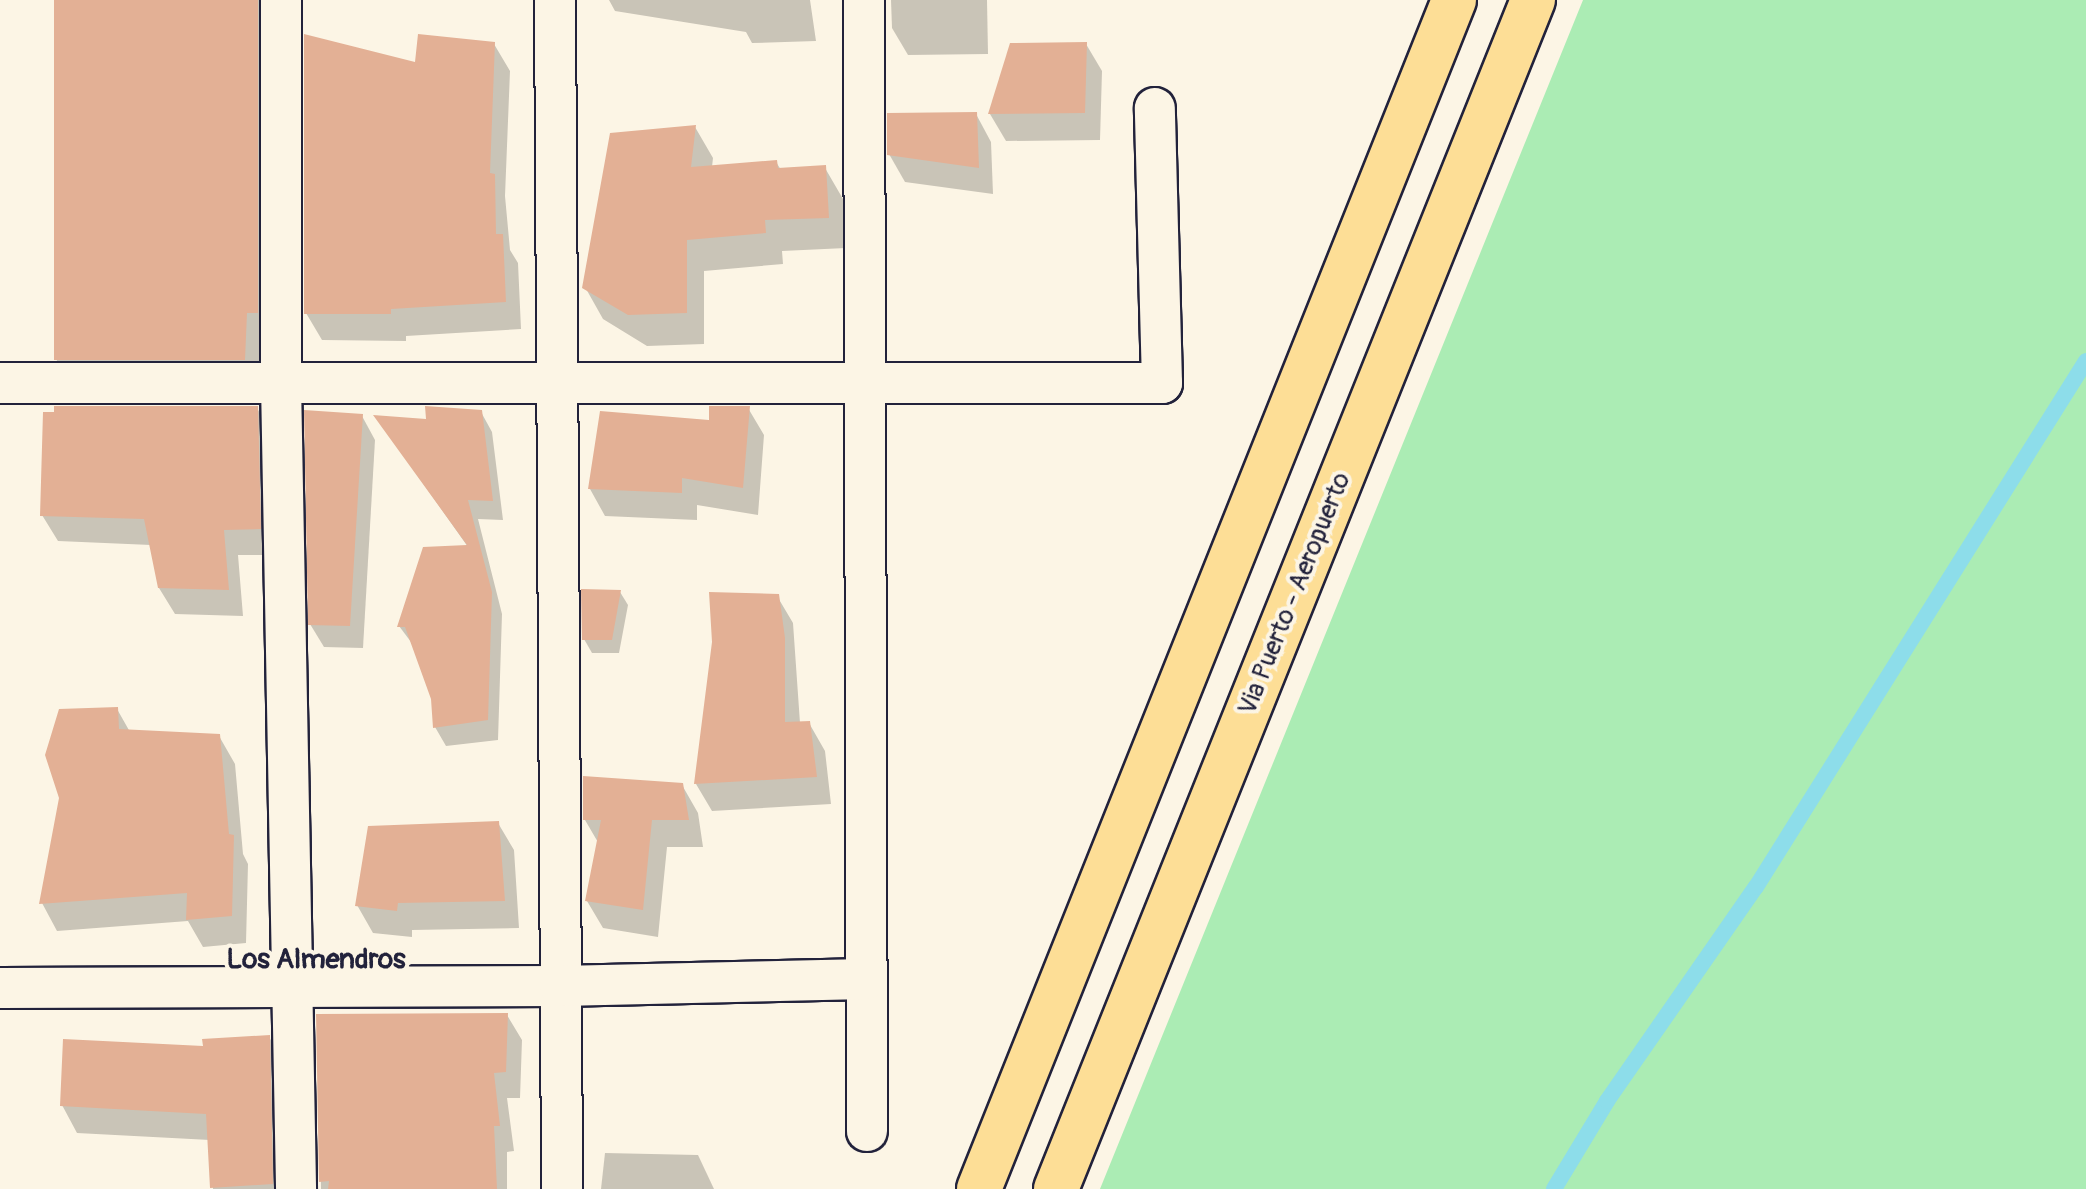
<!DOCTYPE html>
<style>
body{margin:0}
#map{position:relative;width:2086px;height:1189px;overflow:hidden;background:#fcf5e5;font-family:Pangolin,sans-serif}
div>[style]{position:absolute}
.green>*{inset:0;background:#abecb4}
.shadow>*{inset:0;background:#0003}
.stream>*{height:16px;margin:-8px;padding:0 8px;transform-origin:8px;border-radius:8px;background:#8dddea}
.building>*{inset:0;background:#e3b095}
.roads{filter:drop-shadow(2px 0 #22223b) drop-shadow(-2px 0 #22223b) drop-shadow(0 2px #22223b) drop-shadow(0 -2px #22223b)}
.street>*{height:40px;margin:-20px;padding:0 20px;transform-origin:20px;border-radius:20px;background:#fcf5e5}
.primary>*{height:44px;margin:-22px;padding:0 22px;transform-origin:22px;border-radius:22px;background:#fdde96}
span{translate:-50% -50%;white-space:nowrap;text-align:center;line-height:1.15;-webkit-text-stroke:8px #fcf5e5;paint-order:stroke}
.street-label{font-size:26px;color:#22223b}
.neighbourhood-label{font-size:28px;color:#22223b;font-weight:700}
</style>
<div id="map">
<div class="green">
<i style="clip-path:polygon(1583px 0,2086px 0,2086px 1189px,1100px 1189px)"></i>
</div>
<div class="shadow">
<i style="clip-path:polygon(56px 0,275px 0,272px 339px,261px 339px,259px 386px,72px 386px,56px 359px)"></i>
<i style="clip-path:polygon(609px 0,810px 0,816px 41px,752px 43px,746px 32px,615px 11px)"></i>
<i style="clip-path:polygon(891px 0,987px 0,988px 54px,908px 55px,892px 28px)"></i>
<i style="clip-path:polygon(494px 44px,510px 71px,505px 196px,510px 250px,518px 263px,521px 329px,406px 336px,406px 341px,322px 340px,306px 313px,417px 65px)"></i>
<i style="clip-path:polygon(1086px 44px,1102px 71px,1100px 140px,1006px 141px,990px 114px)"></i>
<i style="clip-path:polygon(976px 114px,991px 142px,993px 194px,905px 182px,889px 154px)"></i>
<i style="clip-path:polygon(695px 127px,713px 158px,712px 167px,776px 162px,781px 170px,825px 168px,843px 199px,846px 248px,782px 251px,783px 264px,704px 271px,704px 344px,647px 346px,603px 319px,585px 287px)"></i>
<i style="clip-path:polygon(257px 408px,272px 435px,275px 555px,238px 555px,243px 616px,175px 614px,159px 588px,151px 545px,58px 541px,42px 515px)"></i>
<i style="clip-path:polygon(748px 408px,764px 435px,758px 515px,697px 505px,697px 520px,605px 516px,590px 489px,711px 422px)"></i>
<i style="clip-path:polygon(481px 412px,492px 432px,503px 520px,478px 519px,502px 614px,498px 740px,446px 746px,435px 727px,433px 699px,414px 646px,399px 626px,468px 547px,377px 418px,428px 421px)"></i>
<i style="clip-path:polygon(362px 416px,375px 440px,363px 648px,324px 647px,310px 624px)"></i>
<i style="clip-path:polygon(620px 592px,628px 605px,619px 653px,592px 653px,584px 639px)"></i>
<i style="clip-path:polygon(777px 596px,793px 623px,800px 723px,809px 723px,825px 751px,831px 804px,712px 811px,696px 784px,714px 642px)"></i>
<i style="clip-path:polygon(117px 709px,130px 732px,219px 736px,235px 764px,243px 854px,248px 864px,246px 943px,203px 947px,188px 921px,57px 931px,42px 903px)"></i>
<i style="clip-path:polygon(682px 785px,698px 813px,703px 847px,667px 847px,658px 937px,603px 928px,587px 901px,599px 844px,585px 820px)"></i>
<i style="clip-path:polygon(498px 823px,514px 850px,519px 928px,412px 930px,412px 937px,373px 933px,357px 905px)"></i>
<i style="clip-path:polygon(507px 1015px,522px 1040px,520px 1098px,507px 1098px,514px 1151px,507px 1152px,507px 1189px,321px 1189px,318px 1016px)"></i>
<i style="clip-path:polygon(269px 1037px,285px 1064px,287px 1189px,213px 1189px,210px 1140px,77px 1133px,62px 1105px,205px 1048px)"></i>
<i style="clip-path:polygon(605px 1153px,698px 1155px,714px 1189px,601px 1189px)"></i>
</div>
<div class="stream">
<i style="left:1554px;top:1189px;width:103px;rotate:-58.9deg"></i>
<i style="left:1607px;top:1101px;width:261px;rotate:-55.2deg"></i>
<i style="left:1756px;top:887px;width:621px;rotate:-57.9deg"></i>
</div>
<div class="building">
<i style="clip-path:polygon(54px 0,258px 0,258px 313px,247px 313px,245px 360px,54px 360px)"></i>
<i style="clip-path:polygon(304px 34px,415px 62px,418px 34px,495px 42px,490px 173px,495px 174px,496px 234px,503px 234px,506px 302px,391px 309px,391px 314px,304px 314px)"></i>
<i style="clip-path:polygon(1087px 42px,1085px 113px,988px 114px,1010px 43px)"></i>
<i style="clip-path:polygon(977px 112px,979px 168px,887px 155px,887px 113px)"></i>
<i style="clip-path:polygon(696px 125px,691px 167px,777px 160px,778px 168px,826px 165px,829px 218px,765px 220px,766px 233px,687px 240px,687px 313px,628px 315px,582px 288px,610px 133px)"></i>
<i style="clip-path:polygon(54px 406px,258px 406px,261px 529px,224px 530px,229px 590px,158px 588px,144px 519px,40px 516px,43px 412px,54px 412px)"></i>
<i style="clip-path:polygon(425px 406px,482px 410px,493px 501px,468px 500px,492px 592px,488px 720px,433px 728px,431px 699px,405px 627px,397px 627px,423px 547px,467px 545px,373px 415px,426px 419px)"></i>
<i style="clip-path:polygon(709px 406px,750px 406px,743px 488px,682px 478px,682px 493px,588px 489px,600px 411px,709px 420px)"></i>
<i style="clip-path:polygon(304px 410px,363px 414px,350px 626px,308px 625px)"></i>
<i style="clip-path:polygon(581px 589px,621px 590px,612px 640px,582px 640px)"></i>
<i style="clip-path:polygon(709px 592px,779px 594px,785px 638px,785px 722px,810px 721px,817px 777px,694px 784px,712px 642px)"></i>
<i style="clip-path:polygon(118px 707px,119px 729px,220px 734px,229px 834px,234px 835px,232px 916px,186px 920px,187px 893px,39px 904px,59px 798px,45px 755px,59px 709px)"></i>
<i style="clip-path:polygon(583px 776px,683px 783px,689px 820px,652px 820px,643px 910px,585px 901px,601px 820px,583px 820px)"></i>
<i style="clip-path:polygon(499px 821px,505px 901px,398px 903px,397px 911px,355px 906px,368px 826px)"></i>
<i style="clip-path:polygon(508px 1013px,506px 1072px,494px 1073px,500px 1126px,494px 1126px,497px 1189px,328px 1189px,329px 1181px,319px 1182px,316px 1014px)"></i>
<i style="clip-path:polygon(270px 1035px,273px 1184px,210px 1188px,206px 1114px,60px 1106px,63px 1039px,203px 1046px,202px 1039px)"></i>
</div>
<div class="roads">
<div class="street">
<i style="left:281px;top:0;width:383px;rotate:90deg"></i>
<i style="left:281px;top:383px;width:806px;rotate:88.93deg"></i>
<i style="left:555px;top:0;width:1189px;rotate:89.66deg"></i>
<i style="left:864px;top:0;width:1131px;rotate:89.85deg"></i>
<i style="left:0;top:383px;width:1162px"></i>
<i style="left:1162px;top:383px;width:275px;rotate:-91.5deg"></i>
<i style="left:0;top:988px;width:560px;rotate:-0.2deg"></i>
<i style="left:560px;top:986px;width:306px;rotate:-1.3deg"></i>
</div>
<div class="primary">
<i style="left:979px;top:1189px;width:1280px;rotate:-68.22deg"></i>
<i style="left:1056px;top:1189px;width:1281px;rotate:-68.14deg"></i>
</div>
</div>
<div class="street-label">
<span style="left:1295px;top:594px;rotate:-68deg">Via Puerto - Aeropuerto</span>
</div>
<div class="neighbourhood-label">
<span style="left:316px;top:960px">Los Almendros</span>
</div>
</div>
